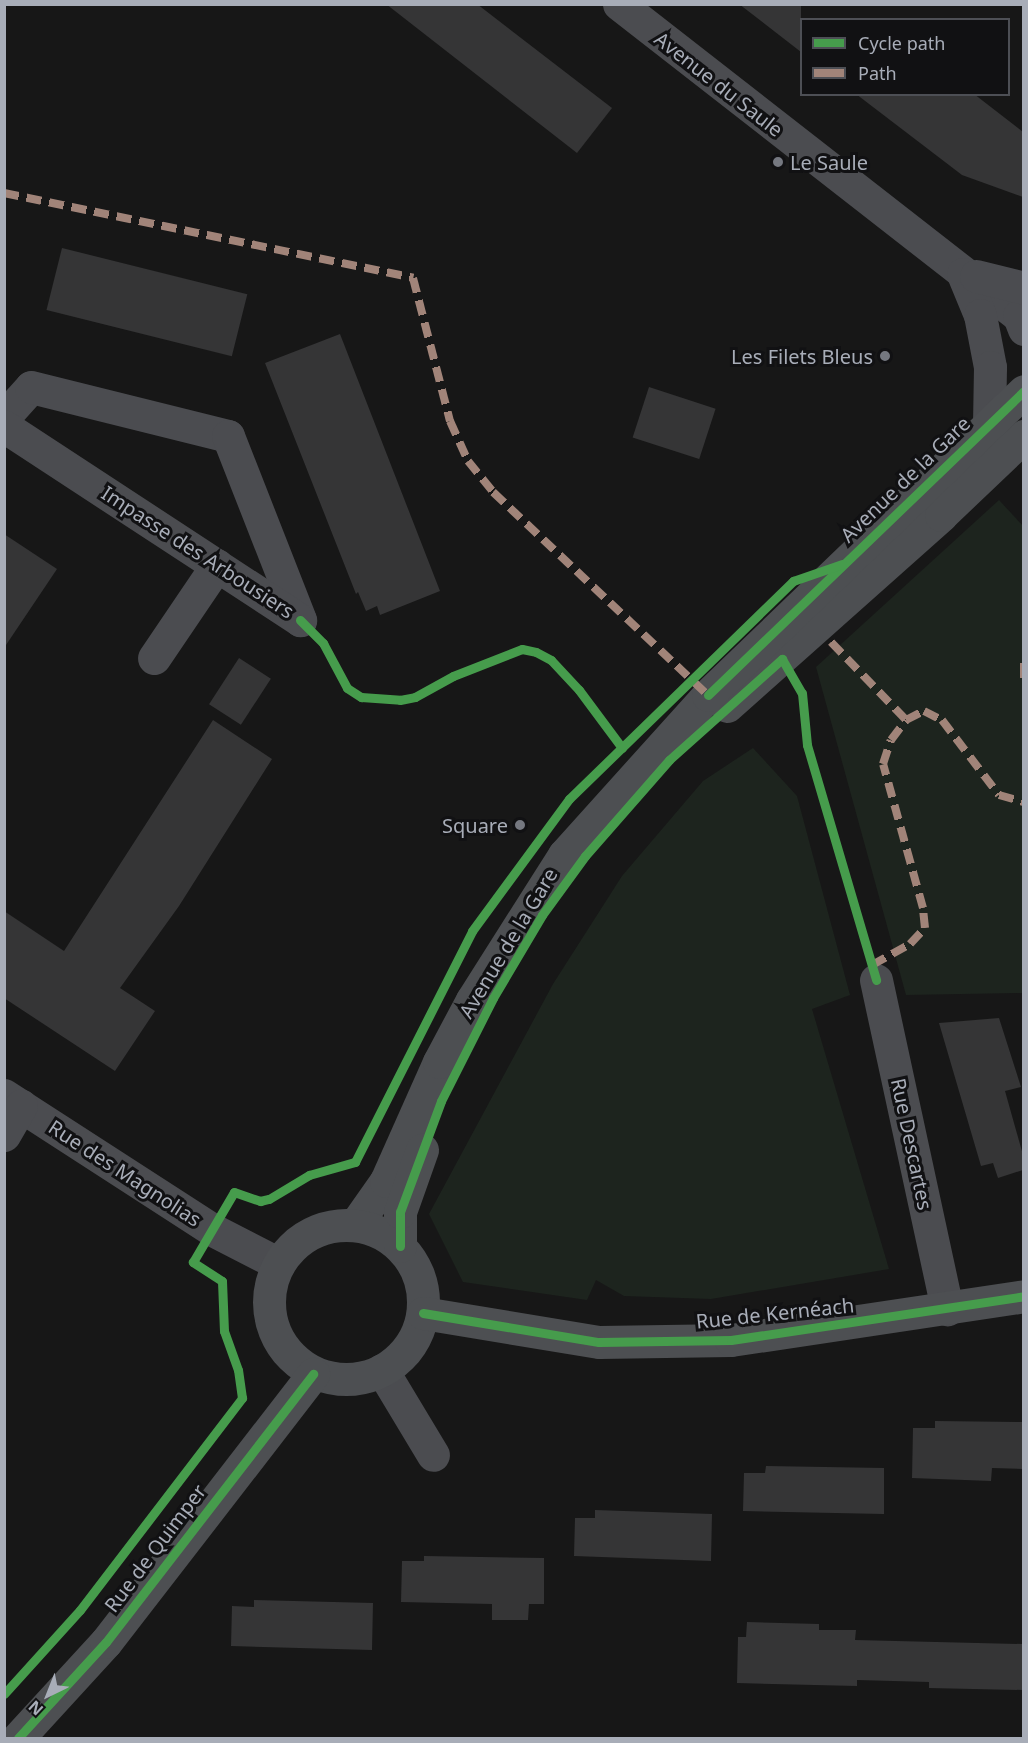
<!DOCTYPE html>
<meta charset="utf-8">
<style>
body{margin:0}
#map{position:relative;width:1028px;height:1743px;overflow:hidden;background:#171717;font-family:"Noto Sans",sans-serif}
div>[style]{position:absolute}
.green>*{inset:0;background:#1d241e}
.building>*{inset:0;background:#353536;transform-origin:0 0}
.minor>*{height:33px;margin:-16.5px;padding:0 16.5px;transform-origin:16.5px;border-radius:16.5px;background:#4b4c50}
.major>*{height:33px;margin:-16.5px;padding:0 16.5px;transform-origin:16.5px;border-radius:16.5px;background:#4d4f52}
.major>.ring{margin:-16.5px;padding:0;box-sizing:content-box;background:none;border:33px solid #4d4f52;border-radius:50%}
.quiet>*{height:8px;margin-top:-4px;transform-origin:0;background:repeating-linear-gradient(90deg,#a18479 0 15px,transparent 0 23px)}
.cycleway>*{height:9px;margin:-4.5px;padding:0 4.5px;transform-origin:4.5px;border-radius:4.5px;background:#469c4c}
.dots>*{width:16px;height:16px;translate:-50% -50%;box-sizing:border-box;border:3px solid #111113;border-radius:50%}
span{translate:-50% -50%;white-space:nowrap;text-align:center;line-height:1.15;-webkit-text-stroke:6px #111113;paint-order:stroke}
.street-label{font-size:20px;color:#a8adb8}
.poi-label{font-size:20px;color:#a8adb8}
.left{translate:0 -50%;text-align:left}
.right{translate:-100% -50%;text-align:right}
.frame{position:absolute;inset:0;border:6px solid #a8adb8;pointer-events:none}
.legend{position:absolute;left:800px;top:18px;width:210px;height:78px;box-sizing:border-box;background:#111113;border:2px solid #4d4f55;margin:0;padding:8px 10px;list-style:none;font-size:18px;color:#a8adb8}
.legend li{display:flex;align-items:center;gap:12px;height:30px}
.legend b{width:30px;border:2px solid #4d4f55}
.north{position:absolute;left:18px;top:1665px;width:60px;height:60px;-webkit-text-stroke:4px #111113;paint-order:stroke;rotate:223deg;font-size:16px;font-weight:700;line-height:24px;text-align:center;color:#a8adb8}
.north::after{content:'';display:block;margin:auto;width:21px;height:27px;background:#a8adb8;clip-path:polygon(50% 0,100% 100%,50% 72%,0 100%)}
</style>
<div id="map">
<div class="green">
<i style="clip-path:polygon(999px 500px,1023px 526px,1023px 993px,906px 995px,816px 667px)"></i>
<i style="clip-path:polygon(753px 748px,797px 796px,850px 995px,812px 1009px,889px 1269px,711px 1299px,624px 1296px,596px 1280px,587px 1300px,463px 1282px,429px 1214px,553px 984px,622px 876px,703px 781px)"></i>
</div>
<div class="building">
<i style="clip-path:polygon(386px 4px,477px 4px,612px 108px,577px 153px)"></i>
<i style="clip-path:polygon(739px 4px,801px 4px,801px 52px)"></i>
<i style="clip-path:polygon(856px 94px,974px 94px,1023px 132px,1023px 197px,962px 175px)"></i>
<i style="left:62px;top:248px;width:191px;height:64px;rotate:14deg"></i>
<i style="clip-path:polygon(340px 334px,440px 591px,380px 615px,377px 606px,366px 611px,358px 592px,356px 594px,265px 363px)"></i>
<i style="left:649px;top:387px;width:70px;height:53px;rotate:18deg"></i>
<i style="clip-path:polygon(4px 534px,57px 569px,4px 648px)"></i>
<i style="left:239px;top:658px;width:38px;height:55px;rotate:33deg"></i>
<i style="clip-path:polygon(213px 720px,272px 759px,179px 906px,120px 988px,155px 1011px,115px 1071px,4px 998px,4px 911px,64px 951px)"></i>
<i style="clip-path:polygon(999px 1018px,1021px 1087px,1005px 1091px,1023px 1155px,1023px 1170px,998px 1178px,993px 1163px,981px 1166px,939px 1023px)"></i>
<i style="clip-path:polygon(935px 1421px,1023px 1422px,1023px 1469px,992px 1468px,991px 1481px,912px 1478px,913px 1428px,935px 1428px)"></i>
<i style="clip-path:polygon(766px 1466px,884px 1468px,884px 1514px,743px 1511px,744px 1473px,765px 1473px)"></i>
<i style="clip-path:polygon(595px 1510px,712px 1514px,711px 1561px,574px 1556px,575px 1518px,595px 1518px)"></i>
<i style="clip-path:polygon(424px 1556px,544px 1558px,544px 1604px,529px 1604px,528px 1620px,492px 1620px,492px 1604px,401px 1602px,402px 1561px,424px 1561px)"></i>
<i style="clip-path:polygon(254px 1600px,373px 1603px,372px 1650px,231px 1646px,232px 1606px,254px 1607px)"></i>
<i style="clip-path:polygon(747px 1622px,819px 1624px,819px 1630px,856px 1630px,855px 1640px,1023px 1644px,1023px 1690px,929px 1688px,929px 1682px,857px 1680px,857px 1686px,737px 1683px,738px 1637px,746px 1637px)"></i>
</div>
<div class="minor">
<i style="left:619px;top:4px;width:507px;rotate:37.95deg"></i>
<i style="left:1019px;top:316px;width:14px;rotate:69deg"></i>
<i style="left:963px;top:274px;width:44px;rotate:67.5deg"></i>
<i style="left:980px;top:315px;width:53px;rotate:79.1deg"></i>
<i style="left:990px;top:367px;width:56px;rotate:91deg"></i>
<i style="left:976px;top:276px;width:49px;rotate:14deg"></i>
<i style="left:4px;top:417px;width:40px;rotate:-48deg"></i>
<i style="left:31px;top:387px;width:203px;rotate:14deg"></i>
<i style="left:228px;top:436px;width:198px;rotate:68.6deg"></i>
<i style="left:300px;top:620px;width:354px;rotate:-146.8deg"></i>
<i style="left:154px;top:658px;width:112px;rotate:-55.9deg"></i>
<i style="left:876px;top:980px;width:337px;rotate:77.8deg"></i>
<i style="left:4px;top:1095px;width:247px;rotate:32.9deg"></i>
<i style="left:211px;top:1229px;width:76px;rotate:27.2deg"></i>
<i style="left:4px;top:1135px;width:34px;rotate:-60deg"></i>
<i style="left:382px;top:1370px;width:99px;rotate:59deg"></i>
</div>
<div class="major">
<i style="left:727px;top:706px;width:287px;rotate:-41.7deg"></i>
<i style="left:941px;top:515px;width:115px;rotate:-43.6deg"></i>
<i style="left:355px;top:1225px;width:54px;rotate:-54.8deg"></i>
<i style="left:386px;top:1181px;width:130px;rotate:-66deg"></i>
<i style="left:439px;top:1062px;width:70px;rotate:-62deg"></i>
<i style="left:472px;top:1000px;width:172px;rotate:-57.6deg"></i>
<i style="left:564px;top:855px;width:215px;rotate:-48deg"></i>
<i style="left:708px;top:695px;width:438px;rotate:-43.9deg"></i>
<i class="ring" style="left:269px;top:1225px;width:121px;height:121px"></i>
<i style="left:400px;top:1246px;width:34px;rotate:-90deg"></i>
<i style="left:400px;top:1212px;width:66px;rotate:-70.5deg"></i>
<i style="left:423px;top:1313px;width:178px;rotate:9.4deg"></i>
<i style="left:599px;top:1342px;width:132px;rotate:-0.9deg"></i>
<i style="left:731px;top:1340px;width:296px;rotate:-8.5deg"></i>
<i style="left:18px;top:1738px;width:130px;rotate:-47.5deg"></i>
<i style="left:106px;top:1642px;width:339px;rotate:-52.3deg"></i>
</div>
<div class="quiet">
<i style="left:4px;top:193px;width:418px;rotate:11.7deg"></i>
<i style="left:413px;top:278px;width:148px;rotate:75.5deg"></i>
<i style="left:450px;top:421px;width:44px;rotate:65.8deg"></i>
<i style="left:468px;top:461px;width:40px;rotate:51deg"></i>
<i style="left:493px;top:492px;width:296px;rotate:43.4deg"></i>
<i style="left:831px;top:642px;width:108px;rotate:46.1deg"></i>
<i style="left:1024px;top:663px;width:22px;rotate:90deg"></i>
<i style="left:872px;top:965px;width:43px;rotate:-28.9deg"></i>
<i style="left:910px;top:944px;width:22px;rotate:-47deg"></i>
<i style="left:925px;top:928px;width:20px;rotate:-96deg"></i>
<i style="left:923px;top:908px;width:149px;rotate:-105.5deg"></i>
<i style="left:883px;top:764px;width:25px;rotate:-72deg"></i>
<i style="left:891px;top:740px;width:25px;rotate:-53deg"></i>
<i style="left:906px;top:720px;width:20px;rotate:-27deg"></i>
<i style="left:924px;top:711px;width:20px;rotate:27deg"></i>
<i style="left:942px;top:720px;width:94px;rotate:52.8deg"></i>
<i style="left:999px;top:795px;width:26px;rotate:16deg"></i>
</div>
<div class="cycleway">
<i style="left:300px;top:620px;width:33px;rotate:45deg"></i>
<i style="left:323px;top:643px;width:51px;rotate:61.9deg"></i>
<i style="left:347px;top:688px;width:17px;rotate:33deg"></i>
<i style="left:361px;top:697px;width:39px;rotate:4deg"></i>
<i style="left:400px;top:700px;width:15px;rotate:-11deg"></i>
<i style="left:415px;top:697px;width:43px;rotate:-28.9deg"></i>
<i style="left:453px;top:676px;width:74px;rotate:-21.4deg"></i>
<i style="left:522px;top:649px;width:14px;rotate:12deg"></i>
<i style="left:536px;top:652px;width:17px;rotate:28deg"></i>
<i style="left:551px;top:660px;width:41px;rotate:47deg"></i>
<i style="left:579px;top:690px;width:72px;rotate:53.4deg"></i>
<i style="left:708px;top:695px;width:438px;rotate:-43.9deg"></i>
<i style="left:400px;top:1246px;width:34px;rotate:-90deg"></i>
<i style="left:400px;top:1212px;width:118px;rotate:-69.7deg"></i>
<i style="left:441px;top:1101px;width:115px;rotate:-63.2deg"></i>
<i style="left:493px;top:998px;width:96px;rotate:-59.4deg"></i>
<i style="left:542px;top:915px;width:73px;rotate:-53.9deg"></i>
<i style="left:585px;top:856px;width:128px;rotate:-48.8deg"></i>
<i style="left:669px;top:760px;width:152px;rotate:-41.8deg"></i>
<i style="left:782px;top:659px;width:39px;rotate:60deg"></i>
<i style="left:802px;top:693px;width:52px;rotate:84.5deg"></i>
<i style="left:807px;top:745px;width:245px;rotate:73.6deg"></i>
<i style="left:423px;top:1313px;width:178px;rotate:9.4deg"></i>
<i style="left:599px;top:1342px;width:132px;rotate:-0.9deg"></i>
<i style="left:731px;top:1340px;width:296px;rotate:-8.5deg"></i>
<i style="left:4px;top:1694px;width:113px;rotate:-47.9deg"></i>
<i style="left:80px;top:1610px;width:267px;rotate:-52.6deg"></i>
<i style="left:242px;top:1398px;width:28px;rotate:-98deg"></i>
<i style="left:238px;top:1370px;width:41px;rotate:-109.7deg"></i>
<i style="left:224px;top:1331px;width:50px;rotate:-92.3deg"></i>
<i style="left:222px;top:1281px;width:35px;rotate:-147deg"></i>
<i style="left:193px;top:1262px;width:81px;rotate:-59.6deg"></i>
<i style="left:234px;top:1192px;width:28px;rotate:19deg"></i>
<i style="left:260px;top:1201px;width:9px;rotate:-13deg"></i>
<i style="left:269px;top:1199px;width:47px;rotate:-31deg"></i>
<i style="left:309px;top:1175px;width:48px;rotate:-15.8deg"></i>
<i style="left:355px;top:1162px;width:259px;rotate:-63.1deg"></i>
<i style="left:472px;top:931px;width:164px;rotate:-53.7deg"></i>
<i style="left:569px;top:799px;width:313px;rotate:-44.2deg"></i>
<i style="left:793px;top:581px;width:52px;rotate:-19.1deg"></i>
<i style="left:18px;top:1738px;width:130px;rotate:-47.5deg"></i>
<i style="left:106px;top:1642px;width:339px;rotate:-52.3deg"></i>
</div>
<div class="dots">
<i style="left:778px;top:162px;background:#757880"></i>
<i style="left:885px;top:356px;background:#757880"></i>
<i style="left:520px;top:825px;background:#757880"></i>
</div>
<div class="street-label">
<span style="left:719px;top:84px;rotate:38deg">Avenue du Saule</span>
<span style="left:905px;top:479px;rotate:-44deg">Avenue de la Gare</span>
<span style="left:198px;top:552px;rotate:33deg">Impasse des Arbousiers</span>
<span style="left:508px;top:943px;rotate:-59deg">Avenue de la Gare</span>
<span style="left:912px;top:1144px;rotate:78deg">Rue Descartes</span>
<span style="left:125px;top:1173px;rotate:33deg">Rue des Magnolias</span>
<span style="left:775px;top:1313px;rotate:-6deg">Rue de Kernéach</span>
<span style="left:155px;top:1548px;rotate:-53deg">Rue de Quimper</span>
</div>
<div class="poi-label">
<span class="left" style="left:790px;top:162px">Le Saule</span>
<span class="right" style="left:873px;top:356px">Les Filets Bleus</span>
<span class="right" style="left:508px;top:825px">Square</span>
</div>
<div class="frame"></div>
<ul class="legend">
<li><b style="height:8px;background:#469c4c"></b>Cycle path</li>
<li><b style="height:8px;background:#a18479"></b>Path</li>
</ul>
<div class="north">N</div>
</div>
